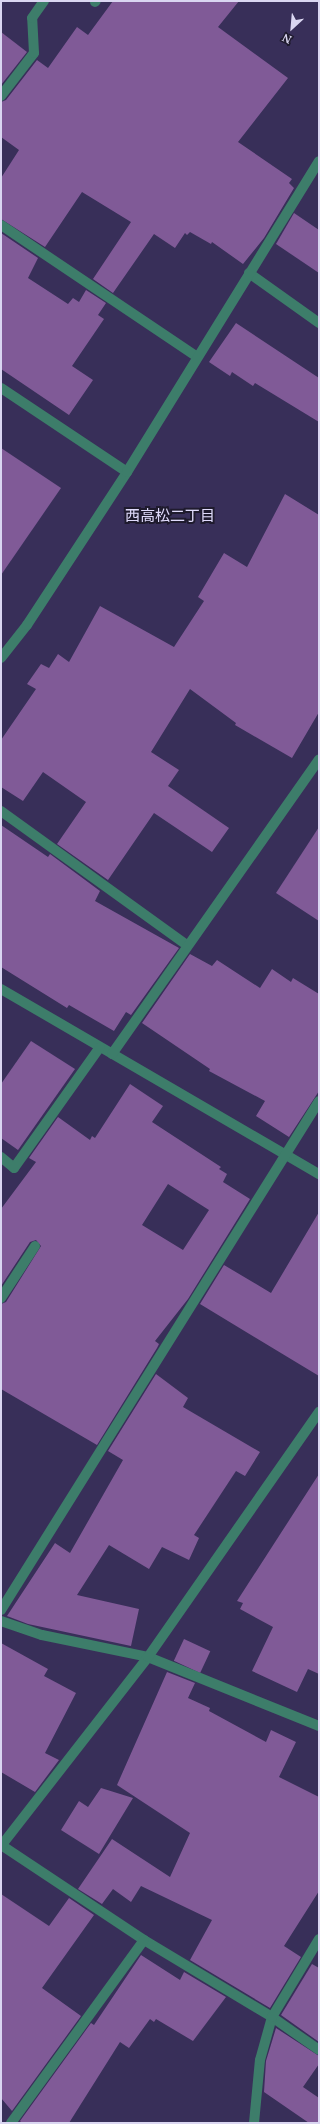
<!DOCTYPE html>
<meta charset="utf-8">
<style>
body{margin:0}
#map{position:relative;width:320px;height:2124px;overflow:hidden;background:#382f59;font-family:"Noto Serif","Noto Sans JP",serif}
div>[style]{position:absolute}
.building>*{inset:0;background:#805a97;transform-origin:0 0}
.minor>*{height:10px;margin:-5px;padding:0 5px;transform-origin:5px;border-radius:5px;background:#3d7d6a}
span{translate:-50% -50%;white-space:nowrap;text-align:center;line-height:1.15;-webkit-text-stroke:4px #1f1b2e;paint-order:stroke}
.neighbourhood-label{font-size:15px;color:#e0dbfc}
.frame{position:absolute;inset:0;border:2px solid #dad6f1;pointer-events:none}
.north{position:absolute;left:272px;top:8px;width:40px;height:40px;-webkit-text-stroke:3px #1f1b2e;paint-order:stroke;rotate:206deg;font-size:11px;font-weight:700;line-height:16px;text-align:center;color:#dad6f1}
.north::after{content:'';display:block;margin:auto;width:14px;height:18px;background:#dad6f1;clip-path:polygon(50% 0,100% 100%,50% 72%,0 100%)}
</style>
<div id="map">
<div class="building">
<i style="clip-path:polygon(113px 1px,239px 1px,218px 27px,288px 78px,238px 142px,292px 179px,289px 183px,294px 188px,264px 238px,243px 264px,212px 242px,211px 244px,190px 232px,187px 235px,185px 233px,175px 248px,154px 234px,113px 293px,93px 279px,131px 222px,82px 192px,45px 247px,1px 219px,1px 178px,19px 150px,1px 137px,1px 102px,6px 100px,37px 60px,48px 68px,77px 27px,88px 35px)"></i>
<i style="clip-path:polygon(1px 32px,27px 52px,1px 85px)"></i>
<i style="clip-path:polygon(294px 213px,319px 230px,319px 273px,276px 244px)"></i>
<i style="clip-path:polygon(1px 233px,38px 258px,28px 278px,68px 304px,73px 298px,79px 302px,86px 290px,106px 303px,98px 315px,104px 319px,72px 366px,93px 380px,69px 415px,1px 369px)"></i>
<i style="clip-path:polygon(236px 323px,319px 378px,319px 422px,255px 383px,253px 386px,232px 372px,230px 376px,209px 362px)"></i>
<i style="clip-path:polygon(1px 448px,61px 488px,1px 575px)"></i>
<i style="clip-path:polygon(285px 494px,319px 515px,319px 712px,292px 758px,235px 725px,236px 723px,190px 689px,151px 752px,179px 770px,168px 786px,229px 828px,212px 852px,154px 813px,108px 880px,57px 844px,86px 802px,43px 772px,23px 801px,1px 787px,1px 740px,36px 689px,27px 684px,41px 664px,49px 668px,58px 654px,69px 662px,100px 606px,174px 647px,204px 601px,198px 597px,224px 553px,247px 567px)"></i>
<i style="clip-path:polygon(1px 825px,48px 857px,50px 854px,100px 891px,95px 901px,179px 948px,131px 1015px,126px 1012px,114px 1031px,69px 1005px,67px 1008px,1px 967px)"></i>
<i style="clip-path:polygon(319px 827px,319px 921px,276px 893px)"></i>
<i style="clip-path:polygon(190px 954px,212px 966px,217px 960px,260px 988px,272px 969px,291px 982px,293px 978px,319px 994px,319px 1091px,289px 1137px,256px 1116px,265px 1101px,209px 1071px,210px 1069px,142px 1023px)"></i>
<i style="clip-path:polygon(31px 1041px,75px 1069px,18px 1150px,1px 1138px,1px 1084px)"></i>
<i style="clip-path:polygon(evenodd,130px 1084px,163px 1106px,152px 1122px,221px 1167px,219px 1169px,227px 1174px,223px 1182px,250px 1199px,188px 1299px,155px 1341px,159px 1344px,157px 1348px,97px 1445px,1px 1389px,1px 1304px,6px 1302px,41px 1246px,36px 1240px,30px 1242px,1px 1286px,1px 1209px,36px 1162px,29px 1158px,58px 1117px,90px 1140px,92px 1136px,95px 1138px,130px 1084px,168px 1184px,209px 1210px,183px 1250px,142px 1225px,168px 1184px)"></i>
<i style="clip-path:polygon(319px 1212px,319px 1376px,200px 1304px,224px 1265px,271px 1293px)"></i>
<i style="clip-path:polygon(156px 1374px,188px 1398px,183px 1407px,260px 1452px,245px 1476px,236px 1471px,194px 1535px,199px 1538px,189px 1560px,162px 1547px,149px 1569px,109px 1545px,77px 1595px,139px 1609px,131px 1646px,28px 1624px,7px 1616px,55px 1543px,70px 1553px,123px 1460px,108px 1451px)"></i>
<i style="clip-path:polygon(319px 1474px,319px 1674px,308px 1669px,297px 1692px,252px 1671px,273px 1627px,240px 1609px,243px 1603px,237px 1601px)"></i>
<i style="left:184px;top:1639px;width:29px;height:24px;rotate:25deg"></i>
<i style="clip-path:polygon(1px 1643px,48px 1669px,44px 1676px,76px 1693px,45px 1753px,59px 1760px,35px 1792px,1px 1772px)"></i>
<i style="clip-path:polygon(167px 1672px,195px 1683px,188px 1698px,210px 1708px,209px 1711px,266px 1742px,271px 1730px,296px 1742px,279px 1777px,319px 1797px,319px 1891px,284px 1946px,301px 1957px,270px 2008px,190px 1960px,212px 1920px,141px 1886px,131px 1902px,113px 1889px,102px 1904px,78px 1889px,112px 1839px,170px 1877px,190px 1833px,117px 1785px)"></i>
<i style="clip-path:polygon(101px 1788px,133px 1798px,99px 1854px,61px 1830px,79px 1801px,88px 1807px)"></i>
<i style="clip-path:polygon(1px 1894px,49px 1926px,69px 1898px,94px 1915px,42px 1988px,81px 2016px,12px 2111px,1px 2098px)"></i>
<i style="clip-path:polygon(141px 1955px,180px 1980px,184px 1972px,226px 1997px,193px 2041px,156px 2019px,154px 2022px,150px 2019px,129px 2048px,120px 2042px,69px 2123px,22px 2123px,20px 2121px,91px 2023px,94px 2025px)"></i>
<i style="clip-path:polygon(312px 1964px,319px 1968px,319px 2042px,281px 2015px)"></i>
<i style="clip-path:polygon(276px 2028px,319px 2056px,319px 2064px,303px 2087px,319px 2098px,319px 2123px,309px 2123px,264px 2092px,266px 2061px)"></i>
</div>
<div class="minor">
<i style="left:95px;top:2px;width:1px;rotate:-45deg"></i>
<i style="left:1px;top:96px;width:54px;rotate:-52.5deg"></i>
<i style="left:34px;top:53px;width:35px;rotate:-93deg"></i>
<i style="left:32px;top:18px;width:21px;rotate:-55deg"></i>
<i style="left:1px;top:225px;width:235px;rotate:33.9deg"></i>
<i style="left:249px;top:273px;width:86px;rotate:35.5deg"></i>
<i style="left:1px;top:388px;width:151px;rotate:33.7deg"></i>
<i style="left:1px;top:658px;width:42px;rotate:-51.8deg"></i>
<i style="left:27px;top:625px;width:183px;rotate:-56.8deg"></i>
<i style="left:127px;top:472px;width:365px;rotate:-58.3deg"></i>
<i style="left:1px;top:811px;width:229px;rotate:35.8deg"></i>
<i style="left:1px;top:989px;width:368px;rotate:30.2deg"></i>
<i style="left:112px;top:1054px;width:360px;rotate:-54.9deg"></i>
<i style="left:1px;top:1157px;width:17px;rotate:40deg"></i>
<i style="left:14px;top:1168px;width:148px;rotate:-54.6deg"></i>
<i style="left:1px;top:1298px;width:62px;rotate:-56.8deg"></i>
<i style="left:1px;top:1610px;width:600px;rotate:-58deg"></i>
<i style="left:1px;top:1621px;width:43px;rotate:18.9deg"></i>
<i style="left:42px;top:1635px;width:108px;rotate:11.7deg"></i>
<i style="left:148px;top:1657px;width:184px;rotate:22deg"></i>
<i style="left:1px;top:1845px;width:172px;rotate:33.6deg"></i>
<i style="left:144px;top:1940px;width:149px;rotate:31deg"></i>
<i style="left:272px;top:2017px;width:57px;rotate:35.1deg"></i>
<i style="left:1px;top:1846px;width:239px;rotate:-52.1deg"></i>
<i style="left:148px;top:1657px;width:299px;rotate:-55.1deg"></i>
<i style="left:11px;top:2123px;width:226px;rotate:-54deg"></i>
<i style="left:254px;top:2123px;width:63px;rotate:-84.6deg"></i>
<i style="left:260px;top:2060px;width:45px;rotate:-74.4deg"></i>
<i style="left:272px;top:2017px;width:91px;rotate:-58.9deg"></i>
</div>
<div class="neighbourhood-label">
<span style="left:170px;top:516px">西高松二丁目</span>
</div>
<div class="frame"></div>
<div class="north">N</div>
</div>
